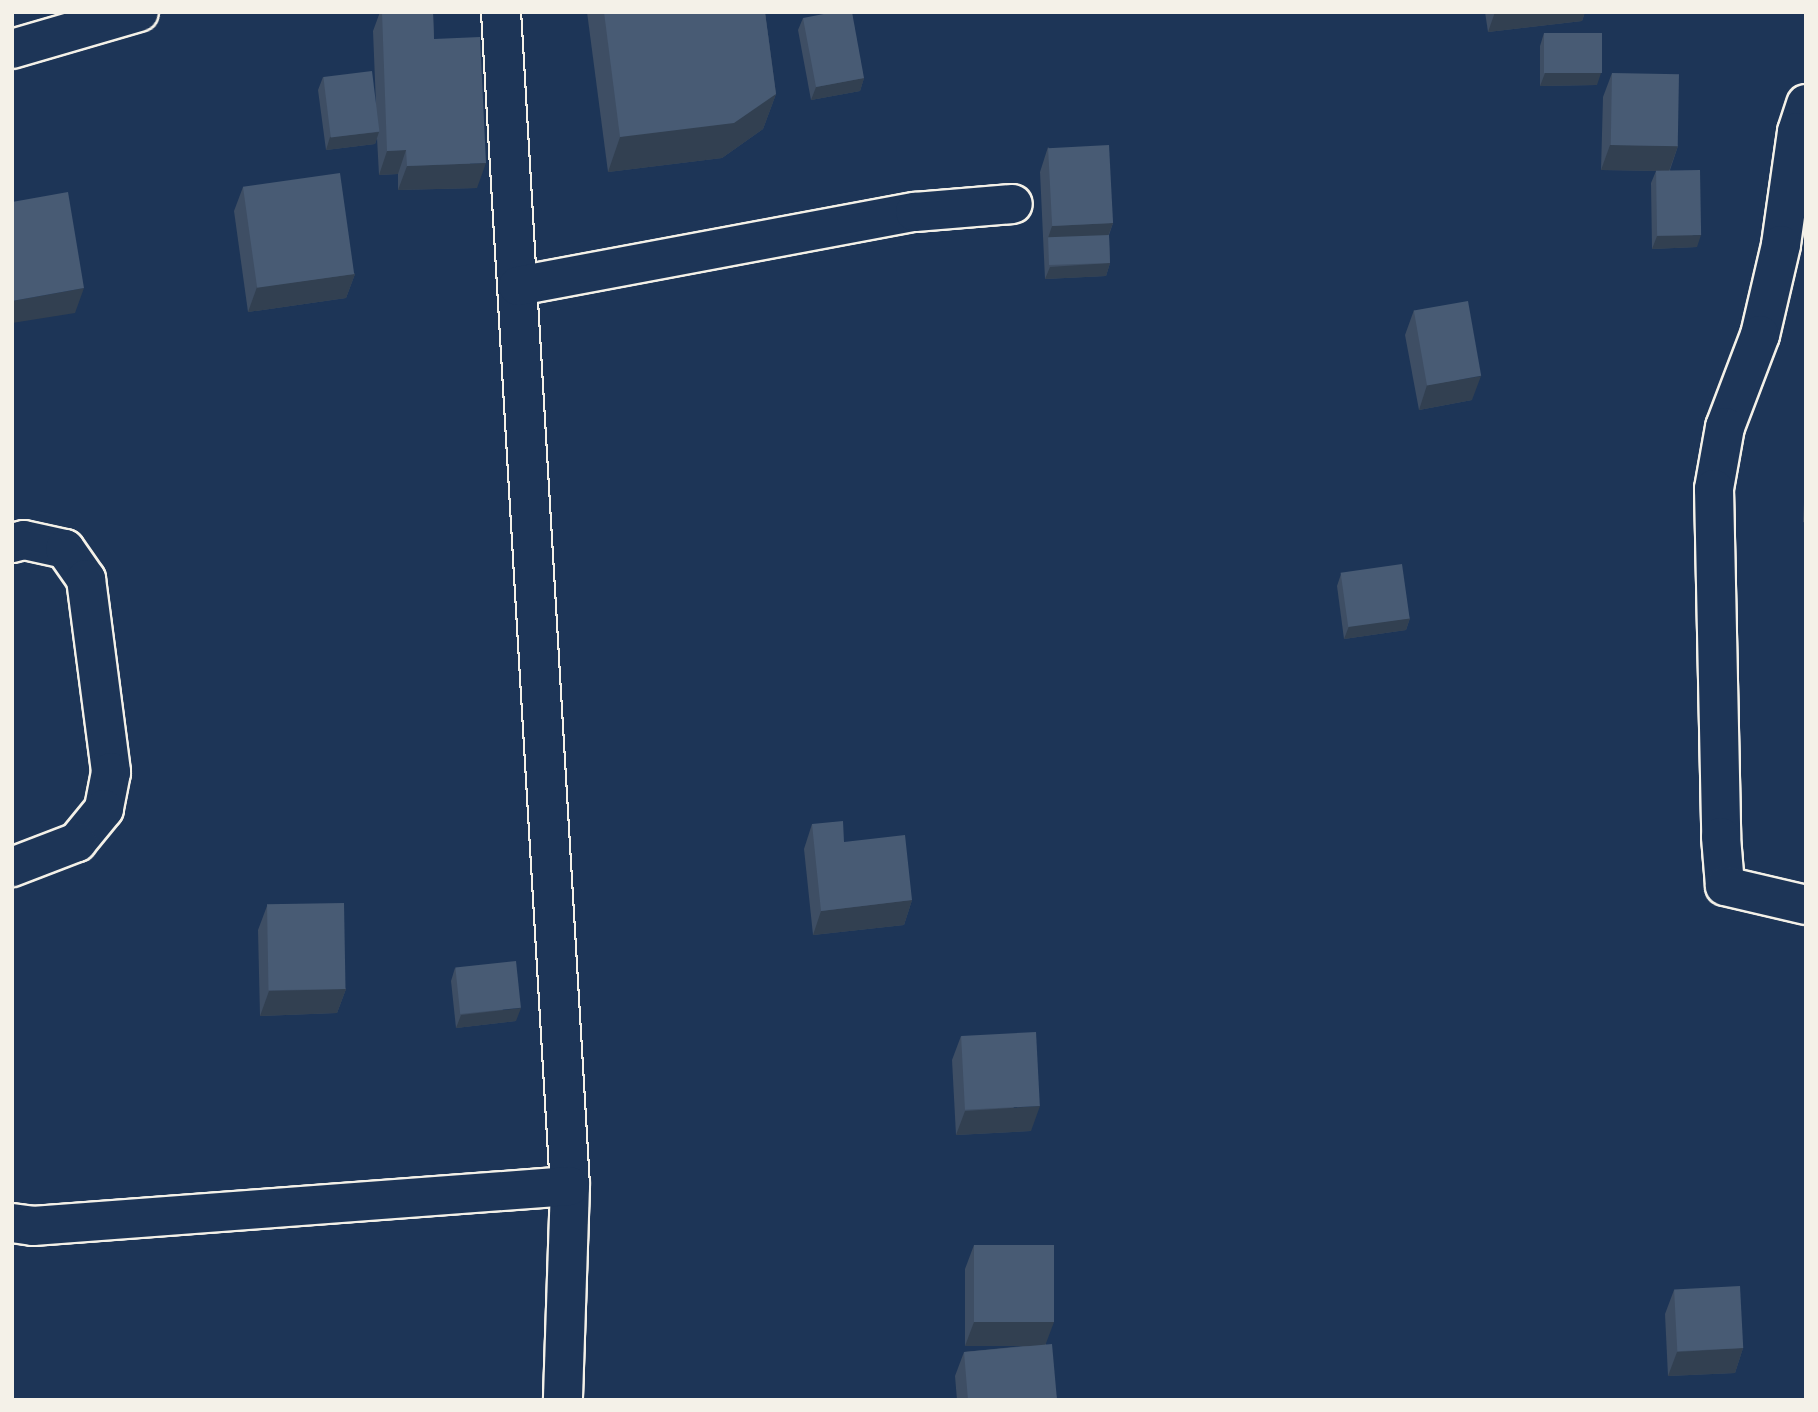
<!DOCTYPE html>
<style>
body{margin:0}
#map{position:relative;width:1818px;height:1412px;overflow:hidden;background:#1d3557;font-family:Pangolin,sans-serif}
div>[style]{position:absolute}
.roads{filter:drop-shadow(2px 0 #f4f1e8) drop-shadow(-2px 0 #f4f1e8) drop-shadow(0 2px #f4f1e8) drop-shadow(0 -2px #f4f1e8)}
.street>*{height:38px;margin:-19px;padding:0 19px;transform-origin:19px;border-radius:19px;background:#1d3557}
.secondary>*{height:38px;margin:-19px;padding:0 19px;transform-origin:19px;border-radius:19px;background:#1d3557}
.wall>*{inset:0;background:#3e4e64}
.shaded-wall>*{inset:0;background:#324051}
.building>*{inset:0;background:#485b74;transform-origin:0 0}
span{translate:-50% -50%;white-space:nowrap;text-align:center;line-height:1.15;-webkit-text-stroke:7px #1d3557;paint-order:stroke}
.frame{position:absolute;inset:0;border:14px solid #f4f1e8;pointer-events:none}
</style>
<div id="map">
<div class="roads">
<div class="street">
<i style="left:501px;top:12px;width:1176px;rotate:86.64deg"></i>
<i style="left:570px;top:1186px;width:214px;rotate:91.9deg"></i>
<i style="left:1806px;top:104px;width:29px;rotate:108deg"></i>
<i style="left:1797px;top:132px;width:114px;rotate:98.1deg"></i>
<i style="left:1781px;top:245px;width:92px;rotate:103.1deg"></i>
<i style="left:1760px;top:335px;width:98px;rotate:110.8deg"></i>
<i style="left:1725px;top:427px;width:63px;rotate:100.1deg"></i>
<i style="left:1714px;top:489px;width:348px;rotate:88.8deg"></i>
<i style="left:1721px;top:837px;width:49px;rotate:85.3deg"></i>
<i style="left:1725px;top:886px;width:83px;rotate:13.2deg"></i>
<i style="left:518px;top:286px;width:404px;rotate:-10.6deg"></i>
<i style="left:915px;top:212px;width:98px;rotate:-4.7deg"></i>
<i style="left:12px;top:543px;width:12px;rotate:-14deg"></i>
<i style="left:24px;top:540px;width:42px;rotate:12.4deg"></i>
<i style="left:65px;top:549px;width:37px;rotate:55deg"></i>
<i style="left:86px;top:579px;width:195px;rotate:82.6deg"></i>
<i style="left:111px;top:772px;width:38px;rotate:101deg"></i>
<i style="left:104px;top:809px;width:43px;rotate:129.3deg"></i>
<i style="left:77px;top:842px;width:70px;rotate:159deg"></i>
<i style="left:12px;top:1223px;width:21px;rotate:8deg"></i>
<i style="left:33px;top:1226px;width:538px;rotate:-4.26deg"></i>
</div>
<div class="secondary">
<i style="left:12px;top:49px;width:132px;rotate:-16.2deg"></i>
</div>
</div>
<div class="wall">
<i style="clip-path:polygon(380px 12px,433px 12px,434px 39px,477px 188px,398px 190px,398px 174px,379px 175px,377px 138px,375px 144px,326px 150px,318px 90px,323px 77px,376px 105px,373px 31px)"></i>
<i style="clip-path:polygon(587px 12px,765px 12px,776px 94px,763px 129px,722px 158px,608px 172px)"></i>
<i style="clip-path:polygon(1485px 12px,1585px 12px,1582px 21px,1488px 32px)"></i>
<i style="clip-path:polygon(803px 18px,864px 78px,860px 91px,811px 100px,798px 30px)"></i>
<i style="clip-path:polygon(1544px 33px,1597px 85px,1540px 86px,1540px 46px)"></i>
<i style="clip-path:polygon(1612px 73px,1678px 146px,1670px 170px,1697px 247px,1652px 249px,1651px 183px,1656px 171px,1661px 171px,1601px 170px,1603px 97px)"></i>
<i style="clip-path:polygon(1048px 147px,1113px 223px,1109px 235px,1110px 263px,1106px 276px,1045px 279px,1040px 172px)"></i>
<i style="clip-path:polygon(243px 187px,355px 274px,346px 298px,248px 312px,234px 211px)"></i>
<i style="clip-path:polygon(1414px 310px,1472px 400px,1419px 410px,1405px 335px)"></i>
<i style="clip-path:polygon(1806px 463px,1806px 523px,1803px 522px)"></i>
<i style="clip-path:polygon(1341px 574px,1410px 618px,1406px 630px,1344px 639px,1337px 586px)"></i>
<i style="clip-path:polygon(812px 824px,844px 842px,912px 900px,904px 925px,813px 935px,804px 849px)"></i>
<i style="clip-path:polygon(267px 906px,346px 989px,337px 1013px,260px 1016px,258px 930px)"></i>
<i style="clip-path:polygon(455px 968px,516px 1021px,456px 1028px,451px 981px)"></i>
<i style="clip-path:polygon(961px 1036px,1031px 1131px,956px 1135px,952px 1060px)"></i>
<i style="clip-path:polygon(974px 1245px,1046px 1344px,1057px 1400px,957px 1400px,955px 1376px,964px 1352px,1023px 1346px,965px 1346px,965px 1269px)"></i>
<i style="clip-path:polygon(1674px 1290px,1743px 1348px,1735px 1373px,1668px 1376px,1665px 1314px)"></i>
</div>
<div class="shaded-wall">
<i style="clip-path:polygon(1495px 12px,1585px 12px,1582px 21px,1488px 32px)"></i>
<i style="clip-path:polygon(1545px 73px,1601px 73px,1597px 85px,1540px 86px)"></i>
<i style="clip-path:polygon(864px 78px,860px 91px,811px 100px,816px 87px)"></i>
<i style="clip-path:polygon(776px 94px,763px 129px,722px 158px,608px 172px,620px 137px)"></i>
<i style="clip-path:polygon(379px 132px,375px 144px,326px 150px,330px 137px)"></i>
<i style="clip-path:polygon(1610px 145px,1678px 146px,1669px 171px,1601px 170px)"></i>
<i style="clip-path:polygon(406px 150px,398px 174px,379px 175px,387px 151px)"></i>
<i style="clip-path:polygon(486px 163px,477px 188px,398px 190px,407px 166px)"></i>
<i style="clip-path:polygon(1113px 223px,1104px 247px,1048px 238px,1052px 226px)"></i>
<i style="clip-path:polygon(1701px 235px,1697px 247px,1652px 249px,1657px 236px)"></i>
<i style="clip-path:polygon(1110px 263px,1106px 276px,1045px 279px,1050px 267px)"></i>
<i style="clip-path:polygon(355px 274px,346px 298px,248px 312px,257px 287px)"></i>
<i style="clip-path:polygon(84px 288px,75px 313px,12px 323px,12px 301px)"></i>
<i style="clip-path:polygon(1481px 376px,1472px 400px,1419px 410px,1427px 385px)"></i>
<i style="clip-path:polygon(1410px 618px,1406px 630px,1344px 639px,1349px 626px)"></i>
<i style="clip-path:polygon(912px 900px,904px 925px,813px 935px,821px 911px)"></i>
<i style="clip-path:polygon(346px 989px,337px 1013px,260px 1016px,269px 991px)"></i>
<i style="clip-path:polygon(521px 1008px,516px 1021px,456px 1028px,461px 1015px)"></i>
<i style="clip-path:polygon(1040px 1106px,1031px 1131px,956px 1135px,965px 1111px)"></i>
<i style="clip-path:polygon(974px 1322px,1054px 1322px,1045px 1346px,965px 1346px)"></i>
<i style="clip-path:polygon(1743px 1348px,1735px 1373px,1668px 1376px,1677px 1352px)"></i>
</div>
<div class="building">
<i style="clip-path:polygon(382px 12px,433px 12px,434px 39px,480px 37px,486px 163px,407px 166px,406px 150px,387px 151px)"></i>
<i style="clip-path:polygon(604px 12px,765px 12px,776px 94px,734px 123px,620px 137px)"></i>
<i style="clip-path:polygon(834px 12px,852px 12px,864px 78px,816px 87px,803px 18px)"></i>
<i style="left:1544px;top:33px;width:58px;height:40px"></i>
<i style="left:372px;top:71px;width:61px;height:49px;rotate:83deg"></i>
<i style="left:1612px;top:73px;width:67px;height:72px;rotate:1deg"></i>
<i style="left:1109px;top:145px;width:78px;height:61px;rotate:87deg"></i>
<i style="left:1700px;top:170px;width:65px;height:44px;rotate:89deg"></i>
<i style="left:340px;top:173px;width:102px;height:98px;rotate:82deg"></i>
<i style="clip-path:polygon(68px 192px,84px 288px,12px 301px,12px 202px)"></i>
<i style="left:1109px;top:235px;width:28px;height:61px;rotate:88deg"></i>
<i style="left:1468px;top:301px;width:76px;height:55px;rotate:80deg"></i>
<i style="left:1402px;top:564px;width:55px;height:62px;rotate:82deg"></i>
<i style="clip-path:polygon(843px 821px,844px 842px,905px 835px,912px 900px,821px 911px,812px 824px)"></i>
<i style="left:344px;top:903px;width:86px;height:77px;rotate:89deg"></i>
<i style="left:516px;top:961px;width:47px;height:61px;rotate:84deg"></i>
<i style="left:1036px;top:1032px;width:74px;height:75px;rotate:87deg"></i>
<i style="left:974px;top:1245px;width:80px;height:77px"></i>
<i style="left:1740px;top:1286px;width:62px;height:66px;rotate:87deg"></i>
<i style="clip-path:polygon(1052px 1344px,1057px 1400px,968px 1400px,964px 1352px)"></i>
</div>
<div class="frame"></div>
</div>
